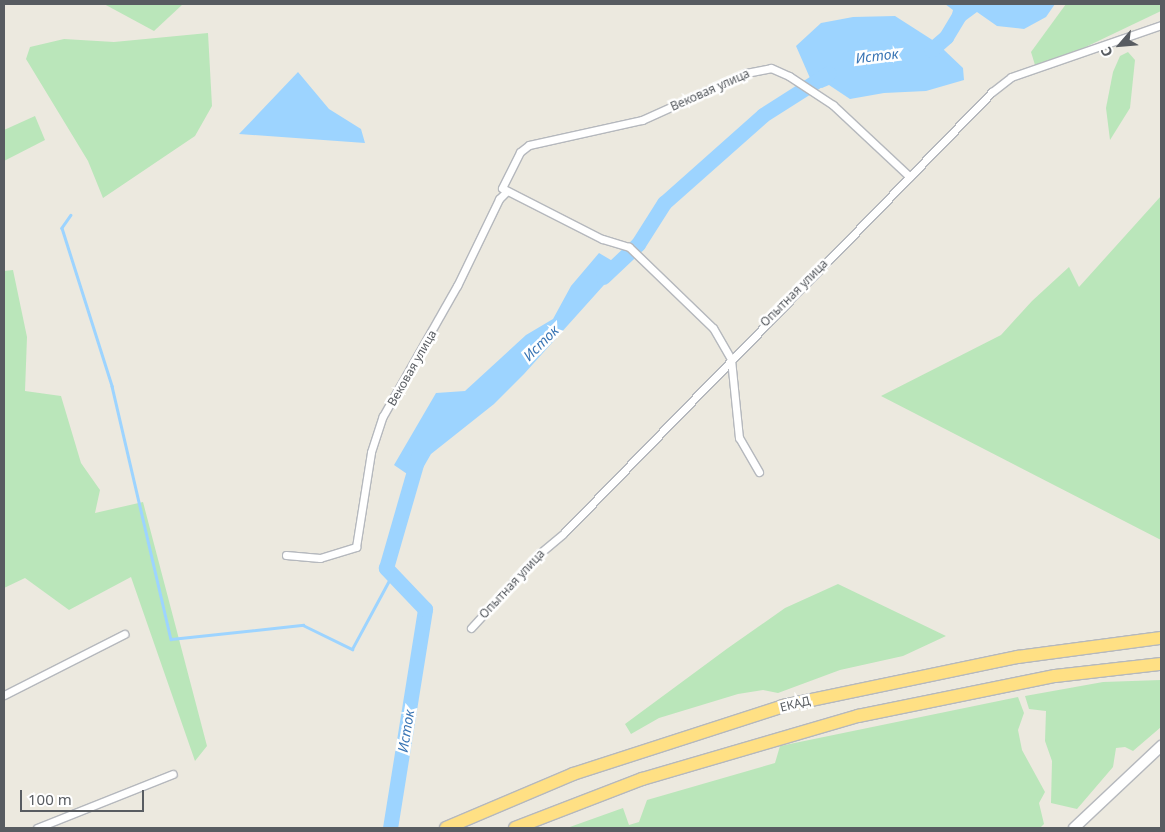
<!DOCTYPE html>
<meta charset="utf-8">
<style>
body{margin:0}
#map{position:relative;width:1165px;height:832px;overflow:hidden;background:#ece9df;font-family:"Noto Sans",sans-serif}
div>[style]{position:absolute}
.green>*{inset:0;background:#bae6ba}
.water>*{inset:0;background:#9dd4ff}
.stream>*{height:2.5px;margin:-1.25px;padding:0 1.25px;transform-origin:1.25px;border-radius:1.25px;background:#9dd4ff}
.river>*{height:15px;margin:-7.5px;padding:0 7.5px;transform-origin:7.5px;border-radius:7.5px;background:#9dd4ff}
.roads{filter:drop-shadow(1px 0 #b5b8bd) drop-shadow(-1px 0 #b5b8bd) drop-shadow(0 1px #b5b8bd) drop-shadow(0 -1px #b5b8bd)}
.street>*{height:7px;margin:-3.5px;padding:0 3.5px;transform-origin:3.5px;border-radius:3.5px;background:#fff}
.secondary>*{height:10px;margin:-5px;padding:0 5px;transform-origin:5px;border-radius:5px;background:#fff}
.highway>*{height:12px;margin:-6px;padding:0 6px;transform-origin:6px;border-radius:6px;background:#ffe084}
span{translate:-50% -50%;white-space:nowrap;text-align:center;line-height:1.15;-webkit-text-stroke:5px #fff;paint-order:stroke}
.street-label{font-size:12px;color:#585c61}
.water-label{font-size:14px;color:#3874b4;font-style:italic}
.frame{position:absolute;inset:0;border:5px solid #585c61;pointer-events:none}
.north{position:absolute;left:1095px;top:20px;width:50px;height:50px;-webkit-text-stroke:4px #fff;paint-order:stroke;rotate:243deg;font-size:14px;font-weight:700;line-height:20px;text-align:center;color:#585c61}
.north::after{content:'';display:block;margin:auto;width:18px;height:22px;background:#585c61;clip-path:polygon(50% 0,100% 100%,50% 72%,0 100%)}
.scale{position:absolute;left:20px;top:790px;width:124px;height:22px;box-sizing:border-box;border:2px solid #585c61;border-top:0;padding-left:6px;font-size:15px;line-height:18px;white-space:nowrap;color:#585c61;-webkit-text-stroke:4px #fff;paint-order:stroke}
</style>
<div id="map">
<div class="green">
<i style="clip-path:polygon(104px 4px,183px 4px,154px 31px)"></i>
<i style="clip-path:polygon(1066px 4px,1161px 4px,1161px 11px,1071px 54px,1035px 65px,1031px 52px)"></i>
<i style="clip-path:polygon(208px 33px,212px 106px,195px 136px,103px 198px,88px 161px,26px 59px,30px 47px,64px 39px,114px 42px)"></i>
<i style="clip-path:polygon(1128px 52px,1135px 60px,1130px 108px,1110px 140px,1106px 108px,1113px 72px,1120px 56px)"></i>
<i style="clip-path:polygon(35px 116px,45px 140px,4px 161px,4px 130px)"></i>
<i style="clip-path:polygon(1161px 196px,1161px 540px,881px 396px,1001px 335px,1032px 301px,1069px 267px,1079px 287px)"></i>
<i style="clip-path:polygon(13px 270px,27px 337px,25px 391px,61px 396px,81px 463px,100px 490px,95px 513px,143px 502px,207px 746px,195px 761px,131px 577px,69px 610px,25px 578px,4px 588px,4px 271px)"></i>
<i style="clip-path:polygon(838px 584px,946px 636px,903px 656px,840px 670px,778px 693px,763px 690px,738px 694px,659px 718px,631px 734px,625px 724px,728px 648px,785px 608px)"></i>
<i style="clip-path:polygon(1161px 680px,1161px 727px,1133px 751px,1125px 747px,1116px 748px,1113px 767px,1077px 809px,1051px 803px,1052px 761px,1045px 741px,1046px 711px,1029px 709px,1025px 696px,1103px 682px)"></i>
<i style="clip-path:polygon(1018px 697px,1024px 713px,1018px 730px,1022px 750px,1045px 792px,1039px 803px,1044px 824px,1040px 828px,567px 828px,623px 808px,629px 825px,639px 822px,647px 800px,775px 763px,780px 746px)"></i>
</div>
<div class="water">
<i style="clip-path:polygon(945px 4px,1055px 4px,1046px 17px,1024px 29px,997px 26px,977px 12px,958px 26px,951px 19px,953px 10px)"></i>
<i style="clip-path:polygon(895px 16px,934px 41px,946px 37px,949px 40px,943px 49px,963px 68px,964px 80px,926px 91px,884px 93px,850px 99px,829px 85px,822px 88px,813px 85px,796px 46px,821px 23px,853px 17px)"></i>
<i style="clip-path:polygon(298px 72px,329px 109px,361px 129px,365px 143px,239px 134px)"></i>
<i style="clip-path:polygon(599px 253px,621px 266px,524px 374px,494px 404px,431px 454px,416px 480px,394px 465px,436px 393px,465px 391px,526px 335px,553px 319px,571px 286px)"></i>
</div>
<div class="stream">
<i style="left:71px;top:215px;width:16px;rotate:125deg"></i>
<i style="left:62px;top:228px;width:166px;rotate:72.4deg"></i>
<i style="left:112px;top:386px;width:260px;rotate:76.9deg"></i>
<i style="left:171px;top:639px;width:133px;rotate:-6.1deg"></i>
<i style="left:303px;top:625px;width:55px;rotate:26.1deg"></i>
<i style="left:352px;top:649px;width:84px;rotate:-61.6deg"></i>
</div>
<div class="river">
<i style="left:931px;top:50px;width:20px;rotate:-41deg"></i>
<i style="left:946px;top:37px;width:39px;rotate:-59deg"></i>
<i style="left:603px;top:277px;width:48px;rotate:-43.3deg"></i>
<i style="left:638px;top:244px;width:49px;rotate:-57.6deg"></i>
<i style="left:664px;top:203px;width:132px;rotate:-41.6deg"></i>
<i style="left:763px;top:115px;width:78px;rotate:-32.5deg"></i>
<i style="left:390px;top:828px;width:222px;rotate:-80.9deg"></i>
<i style="left:425px;top:609px;width:57px;rotate:-133.6deg"></i>
<i style="left:386px;top:568px;width:116px;rotate:-73.9deg"></i>
</div>
<div class="roads">
<div class="street">
<i style="left:759px;top:472px;width:39px;rotate:-120deg"></i>
<i style="left:739px;top:438px;width:79px;rotate:-95.8deg"></i>
<i style="left:731px;top:359px;width:36px;rotate:-120deg"></i>
<i style="left:713px;top:328px;width:117px;rotate:-136deg"></i>
<i style="left:629px;top:247px;width:28px;rotate:-163deg"></i>
<i style="left:602px;top:239px;width:112px;rotate:-153deg"></i>
<i style="left:502px;top:188px;width:40px;rotate:-63.4deg"></i>
<i style="left:520px;top:152px;width:11px;rotate:-38deg"></i>
<i style="left:529px;top:145px;width:116px;rotate:-12.5deg"></i>
<i style="left:642px;top:120px;width:114px;rotate:-24.3deg"></i>
<i style="left:746px;top:73px;width:25px;rotate:-11deg"></i>
<i style="left:771px;top:68px;width:20px;rotate:24deg"></i>
<i style="left:789px;top:76px;width:53px;rotate:33.4deg"></i>
<i style="left:833px;top:105px;width:105px;rotate:43.1deg"></i>
<i style="left:286px;top:555px;width:34px;rotate:5deg"></i>
<i style="left:320px;top:558px;width:38px;rotate:-17deg"></i>
<i style="left:356px;top:547px;width:96px;rotate:-81deg"></i>
<i style="left:371px;top:452px;width:38px;rotate:-72deg"></i>
<i style="left:383px;top:416px;width:150px;rotate:-60.4deg"></i>
<i style="left:457px;top:286px;width:97px;rotate:-64.2deg"></i>
<i style="left:499px;top:199px;width:11px;rotate:-45deg"></i>
<i style="left:471px;top:628px;width:100px;rotate:-47.4deg"></i>
<i style="left:539px;top:554px;width:31px;rotate:-40deg"></i>
<i style="left:563px;top:534px;width:616px;rotate:-45.86deg"></i>
<i style="left:992px;top:92px;width:24px;rotate:-38deg"></i>
<i style="left:1011px;top:77px;width:159px;rotate:-19.1deg"></i>
<i style="left:4px;top:695px;width:135px;rotate:-26.9deg"></i>
<i style="left:37px;top:828px;width:146px;rotate:-21.7deg"></i>
</div>
<div class="secondary">
<i style="left:1074px;top:828px;width:120px;rotate:-43.3deg"></i>
</div>
<div class="highway">
<i style="left:446px;top:828px;width:138px;rotate:-23deg"></i>
<i style="left:573px;top:774px;width:221px;rotate:-17.9deg"></i>
<i style="left:783px;top:706px;width:240px;rotate:-11.8deg"></i>
<i style="left:1018px;top:657px;width:144px;rotate:-7.6deg"></i>
<i style="left:515px;top:828px;width:136px;rotate:-21.1deg"></i>
<i style="left:642px;top:779px;width:225px;rotate:-16.3deg"></i>
<i style="left:858px;top:716px;width:201px;rotate:-11.5deg"></i>
<i style="left:1055px;top:676px;width:107px;rotate:-6.5deg"></i>
</div>
</div>
<div class="street-label">
<span style="left:710px;top:90px;rotate:-24deg">Вековая улица</span>
<span style="left:794px;top:293px;rotate:-45deg">Опытная улица</span>
<span style="left:412px;top:368px;rotate:-60deg">Вековая улица</span>
<span style="left:512px;top:584px;rotate:-47deg">Опытная улица</span>
<span style="left:795px;top:704px;rotate:-14deg">ЕКАД</span>
</div>
<div class="water-label">
<span style="left:877px;top:56px;rotate:-7deg">Исток</span>
<span style="left:541px;top:343px;rotate:-45deg">Исток</span>
<span style="left:406px;top:731px;rotate:-81deg">Исток</span>
</div>
<div class="frame"></div>
<div class="north">С</div>
<div class="scale">100 m</div>
</div>
